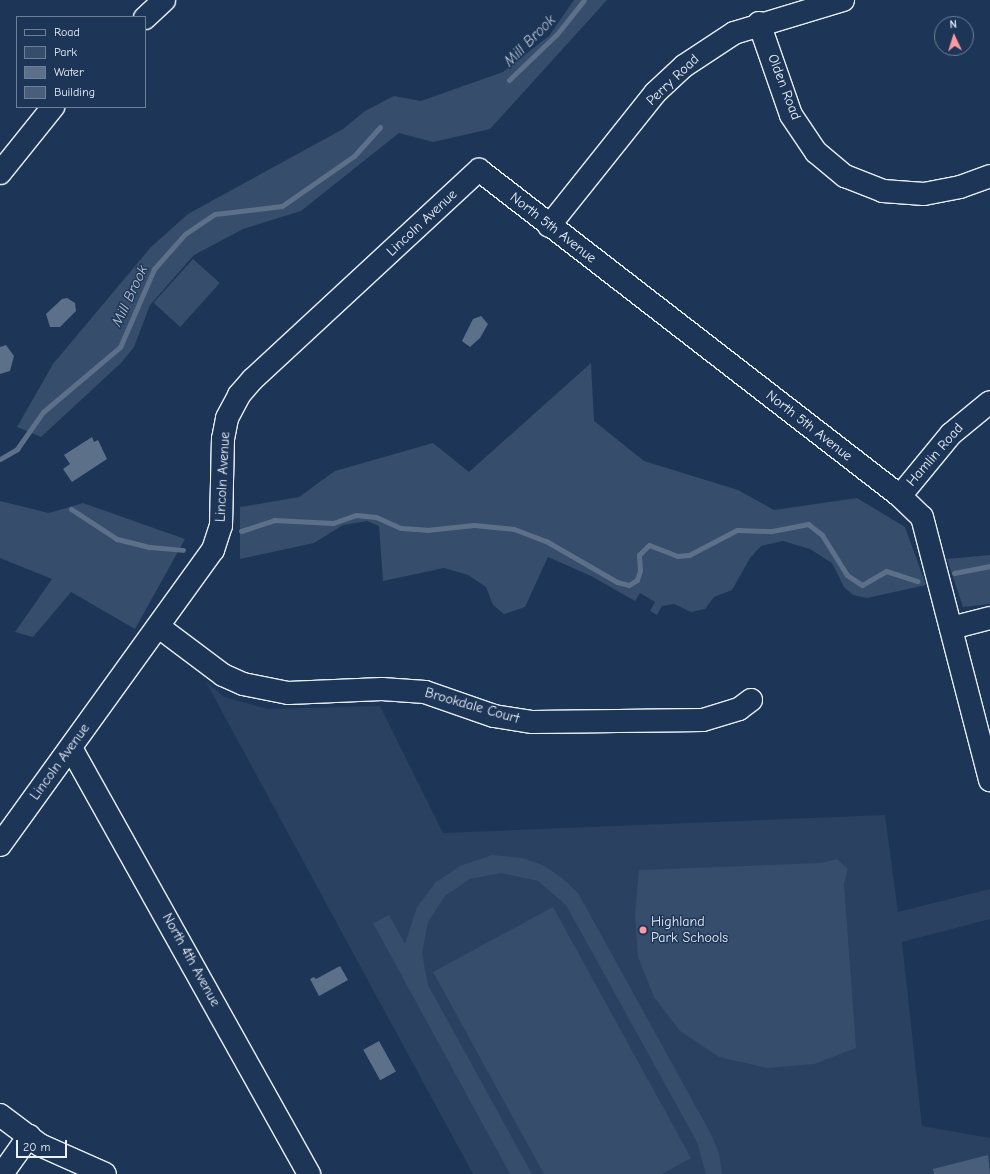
<!DOCTYPE html>
<style>
body{margin:0}
#map{position:relative;width:990px;height:1174px;overflow:hidden;background:#1d3557;font-family:"Comic Neue",sans-serif}
div>[style]{position:absolute}
.built>*{inset:0;background:#2a4162}
.green>*{inset:0;background:#374d6c;transform-origin:0 0}
.water>*{inset:0;background:#5d7089;transform-origin:0 0}
.stream>*{height:5px;margin:-2.5px;padding:0 2.5px;transform-origin:2.5px;border-radius:2.5px;background:#5d7089}
.building>*{inset:0;background:#495e7a}
.roads{filter:drop-shadow(1px 0 #e8f1f8) drop-shadow(-1px 0 #e8f1f8) drop-shadow(0 1px #e8f1f8) drop-shadow(0 -1px #e8f1f8)}
.minor>*{height:22px;margin:-11px;padding:0 11px;transform-origin:11px;border-radius:11px;background:#1d3557}
.dots>*{width:11px;height:11px;translate:-50% -50%;box-sizing:border-box;border:2px solid #1d3557;border-radius:50%}
span{translate:-50% -50%;white-space:nowrap;text-align:center;line-height:1.15;-webkit-text-stroke:3px #1d3557;paint-order:stroke}
.street-label{font-size:14px;color:#e8f1f8}
.poi-label{font-size:14px;color:#e8f1f8}
.left{translate:0 -50%;text-align:left}
.water-label{font-size:15px;color:#b7c4d1;font-style:italic}
.legend{position:absolute;left:16px;top:16px;width:130px;height:92px;box-sizing:border-box;background:#1d3557;border:1px solid #6e8097;margin:0;padding:5px 7px;list-style:none;font-size:12px;color:#e8f1f8}
.legend li{display:flex;align-items:center;gap:8px;height:20px}
.legend b{width:20px;border:1px solid #6e8097}
.north{position:absolute;left:934px;top:16px;width:40px;height:40px;box-sizing:border-box;background:#1d3557;border:1px solid #6e8097;border-radius:50%;rotate:356deg;font-size:11px;font-weight:700;line-height:16px;text-align:center;color:#e8f1f8}
.north::after{content:'';display:block;margin:auto;width:14px;height:18px;background:#ff9aa2;clip-path:polygon(50% 0,100% 100%,50% 72%,0 100%)}
.scale{position:absolute;left:16px;top:1140px;width:51px;height:18px;box-sizing:border-box;border:2px solid #e8f1f8;border-top:0;padding-left:5px;font-size:12px;line-height:14px;white-space:nowrap;color:#e8f1f8;-webkit-text-stroke:3px #1d3557;paint-order:stroke}
</style>
<div id="map">
<div class="built">
<i style="clip-path:polygon(206px 682px,224px 697px,268px 709px,380px 706px,443px 833px,885px 815px,898px 912px,990px 889px,990px 919px,902px 942px,922px 1126px,990px 1138px,990px 1174px,473px 1174px)"></i>
</div>
<div class="green">
<i style="clip-path:polygon(574px 0,607px 0,490px 129px,433px 142px,399px 133px,301px 211px,243px 229px,194px 255px,150px 305px,134px 347px,122px 362px,41px 437px,17px 427px,53px 364px,151px 247px,188px 214px,343px 129px,365px 111px,394px 96px,421px 101px,503px 72px,549px 36px)"></i>
<i style="left:193px;top:259px;width:36px;height:59px;rotate:42deg"></i>
<i style="clip-path:polygon(591px 363px,594px 421px,644px 461px,738px 490px,774px 510px,857px 498px,905px 527px,926px 585px,867px 598px,853px 595px,844px 587px,832px 563px,810px 549px,783px 541px,761px 546px,750px 558px,732px 590px,714px 597px,705px 609px,691px 612px,674px 604px,662px 606px,657px 615px,650px 611px,655px 602px,640px 593px,635px 601px,591px 576px,548px 557px,525px 607px,504px 614px,493px 605px,486px 587px,468px 575px,444px 568px,383px 581px,379px 526px,367px 521px,343px 525px,314px 543px,240px 559px,240px 507px,299px 497px,335px 471px,433px 443px,469px 472px)"></i>
<i style="clip-path:polygon(0 501px,49px 513px,83px 503px,185px 539px,135px 629px,71px 592px,33px 637px,15px 632px,52px 579px,0 558px)"></i>
<i style="clip-path:polygon(990px 555px,990px 604px,963px 607px,947px 559px)"></i>
<i style="clip-path:polygon(492px 855px,522px 858px,543px 865px,561px 877px,578px 893px,711px 1134px,719px 1153px,722px 1174px,706px 1174px,697px 1142px,566px 905px,538px 881px,501px 873px,470px 879px,445px 896px,428px 922px,422px 954px,428px 985px,532px 1174px,510px 1174px,373px 923px,389px 915px,405px 944px,417px 907px,436px 882px,460px 866px)"></i>
<i style="clip-path:polygon(837px 859px,848px 869px,844px 884px,856px 1048px,814px 1064px,767px 1068px,719px 1057px,680px 1031px,654px 997px,638px 957px,635px 914px,639px 870px,822px 863px)"></i>
<i style="clip-path:polygon(553px 907px,691px 1158px,662px 1174px,544px 1174px,433px 972px)"></i>
</div>
<div class="water">
<i style="clip-path:polygon(67px 298px,75px 303px,76px 311px,60px 327px,50px 327px,46px 314px,62px 299px)"></i>
<i style="clip-path:polygon(481px 316px,488px 324px,480px 338px,470px 347px,462px 341px,473px 319px)"></i>
<i style="clip-path:polygon(6px 345px,14px 356px,10px 371px,0 374px,0 347px)"></i>
<i style="clip-path:polygon(92px 437px,94px 442px,98px 440px,107px 459px,72px 482px,63px 469px,70px 464px,64px 455px)"></i>
<i style="clip-path:polygon(340px 966px,348px 980px,319px 996px,310px 979px,314px 977px,316px 979px)"></i>
<i style="left:379px;top:1041px;width:35px;height:18px;rotate:61deg"></i>
</div>
<div class="stream">
<i style="left:509px;top:80px;width:66px;rotate:-43.8deg"></i>
<i style="left:557px;top:34px;width:43px;rotate:-51.5deg"></i>
<i style="left:0;top:459px;width:20px;rotate:-30deg"></i>
<i style="left:17px;top:449px;width:45px;rotate:-54.9deg"></i>
<i style="left:43px;top:412px;width:101px;rotate:-40.2deg"></i>
<i style="left:120px;top:347px;width:85px;rotate:-66.4deg"></i>
<i style="left:154px;top:269px;width:47px;rotate:-48.5deg"></i>
<i style="left:185px;top:234px;width:36px;rotate:-34deg"></i>
<i style="left:215px;top:214px;width:67px;rotate:-6.8deg"></i>
<i style="left:282px;top:206px;width:88px;rotate:-34.8deg"></i>
<i style="left:354px;top:156px;width:39px;rotate:-48deg"></i>
<i style="left:71px;top:509px;width:55px;rotate:33.1deg"></i>
<i style="left:117px;top:539px;width:34px;rotate:14deg"></i>
<i style="left:150px;top:547px;width:33px;rotate:5deg"></i>
<i style="left:241px;top:531px;width:35px;rotate:-18deg"></i>
<i style="left:274px;top:520px;width:59px;rotate:2.9deg"></i>
<i style="left:333px;top:523px;width:24px;rotate:-19deg"></i>
<i style="left:356px;top:515px;width:20px;rotate:6deg"></i>
<i style="left:376px;top:517px;width:27px;rotate:24deg"></i>
<i style="left:401px;top:528px;width:26px;rotate:4deg"></i>
<i style="left:427px;top:530px;width:47px;rotate:-6.1deg"></i>
<i style="left:474px;top:525px;width:40px;rotate:5.7deg"></i>
<i style="left:514px;top:529px;width:34px;rotate:21deg"></i>
<i style="left:546px;top:541px;width:82px;rotate:30deg"></i>
<i style="left:617px;top:582px;width:12px;rotate:14deg"></i>
<i style="left:629px;top:585px;width:9px;rotate:-32deg"></i>
<i style="left:637px;top:580px;width:10px;rotate:-73deg"></i>
<i style="left:640px;top:570px;width:15px;rotate:-94deg"></i>
<i style="left:639px;top:555px;width:14px;rotate:-45deg"></i>
<i style="left:649px;top:545px;width:30px;rotate:21deg"></i>
<i style="left:677px;top:556px;width:12px;rotate:-5deg"></i>
<i style="left:689px;top:555px;width:54px;rotate:-27.5deg"></i>
<i style="left:737px;top:530px;width:35px;rotate:2deg"></i>
<i style="left:772px;top:531px;width:37px;rotate:-11deg"></i>
<i style="left:808px;top:524px;width:18px;rotate:38deg"></i>
<i style="left:822px;top:535px;width:47px;rotate:58deg"></i>
<i style="left:847px;top:575px;width:18px;rotate:34deg"></i>
<i style="left:862px;top:585px;width:28px;rotate:-30deg"></i>
<i style="left:886px;top:571px;width:33px;rotate:18deg"></i>
<i style="left:954px;top:573px;width:37px;rotate:-11deg"></i>
</div>
<div class="building">
<i style="clip-path:polygon(988px 1155px,990px 1174px,934px 1174px,933px 1169px)"></i>
</div>
<div class="roads">
<div class="minor">
<i style="left:145px;top:18px;width:26px;rotate:-43deg"></i>
<i style="left:759px;top:23px;width:97px;rotate:70.8deg"></i>
<i style="left:791px;top:115px;width:45px;rotate:56deg"></i>
<i style="left:816px;top:152px;width:38px;rotate:40deg"></i>
<i style="left:845px;top:176px;width:41px;rotate:21.5deg"></i>
<i style="left:883px;top:191px;width:41px;rotate:4.2deg"></i>
<i style="left:924px;top:194px;width:37px;rotate:-11deg"></i>
<i style="left:960px;top:187px;width:32px;rotate:-20deg"></i>
<i style="left:0;top:173px;width:85px;rotate:-51.2deg"></i>
<i style="left:549px;top:226px;width:170px;rotate:-51.4deg"></i>
<i style="left:655px;top:93px;width:40px;rotate:-43deg"></i>
<i style="left:684px;top:66px;width:60px;rotate:-33.4deg"></i>
<i style="left:734px;top:33px;width:114px;rotate:-16.8deg"></i>
<i style="left:900px;top:496px;width:80px;rotate:-50.6deg"></i>
<i style="left:951px;top:434px;width:50px;rotate:-39.4deg"></i>
<i style="left:159px;top:627px;width:80px;rotate:36.9deg"></i>
<i style="left:223px;top:675px;width:22px;rotate:24deg"></i>
<i style="left:243px;top:684px;width:46px;rotate:11.3deg"></i>
<i style="left:288px;top:693px;width:94px;rotate:-2.4deg"></i>
<i style="left:382px;top:689px;width:43px;rotate:4deg"></i>
<i style="left:425px;top:692px;width:73px;rotate:19.2deg"></i>
<i style="left:494px;top:716px;width:39px;rotate:9deg"></i>
<i style="left:533px;top:722px;width:170px;rotate:-0.7deg"></i>
<i style="left:703px;top:720px;width:38px;rotate:-17deg"></i>
<i style="left:739px;top:709px;width:15px;rotate:-37deg"></i>
<i style="left:951px;top:628px;width:40px;rotate:-14.4deg"></i>
<i style="left:71px;top:748px;width:488px;rotate:60.8deg"></i>
<i style="left:0;top:845px;width:364px;rotate:-54.2deg"></i>
<i style="left:213px;top:550px;width:25px;rotate:-72deg"></i>
<i style="left:221px;top:526px;width:87px;rotate:-88.7deg"></i>
<i style="left:223px;top:439px;width:21px;rotate:-79deg"></i>
<i style="left:227px;top:418px;width:26px;rotate:-62deg"></i>
<i style="left:239px;top:395px;width:21px;rotate:-49deg"></i>
<i style="left:253px;top:379px;width:308px;rotate:-42.8deg"></i>
<i style="left:479px;top:170px;width:532px;rotate:37.75deg"></i>
<i style="left:900px;top:496px;width:30px;rotate:44deg"></i>
<i style="left:922px;top:517px;width:272px;rotate:75.5deg"></i>
<i style="left:0;top:1115px;width:50px;rotate:36.9deg"></i>
<i style="left:40px;top:1145px;width:71px;rotate:24deg"></i>
<i style="left:2px;top:1174px;width:47px;rotate:-54.6deg"></i>
</div>
</div>
<div class="dots">
<i style="left:643px;top:930px;background:#ff9aa2"></i>
</div>
<div class="street-label">
<span style="left:673px;top:80px;rotate:-44deg">Perry Road</span>
<span style="left:784px;top:87px;rotate:69deg">Olden Road</span>
<span style="left:422px;top:223px;rotate:-43deg">Lincoln Avenue</span>
<span style="left:553px;top:228px;rotate:38deg">North 5th Avenue</span>
<span style="left:809px;top:426px;rotate:38deg">North 5th Avenue</span>
<span style="left:935px;top:455px;rotate:-49deg">Hamlin Road</span>
<span style="left:223px;top:477px;rotate:-87deg">Lincoln Avenue</span>
<span style="left:472px;top:706px;rotate:16deg">Brookdale Court</span>
<span style="left:60px;top:762px;rotate:-54deg">Lincoln Avenue</span>
<span style="left:191px;top:960px;rotate:61deg">North 4th Avenue</span>
</div>
<div class="poi-label">
<span class="left" style="left:651px;top:930px">Highland<br>Park Schools</span>
</div>
<div class="water-label">
<span style="left:530px;top:41px;rotate:-45deg">Mill Brook</span>
<span style="left:130px;top:296px;rotate:-65deg">Mill Brook</span>
</div>
<ul class="legend">
<li><b style="height:5px;background:#1d3557"></b>Road</li>
<li><b style="height:11px;background:#374d6c"></b>Park</li>
<li><b style="height:11px;background:#5d7089"></b>Water</li>
<li><b style="height:11px;background:#495e7a"></b>Building</li>
</ul>
<div class="north">N</div>
<div class="scale">20 m</div>
</div>
